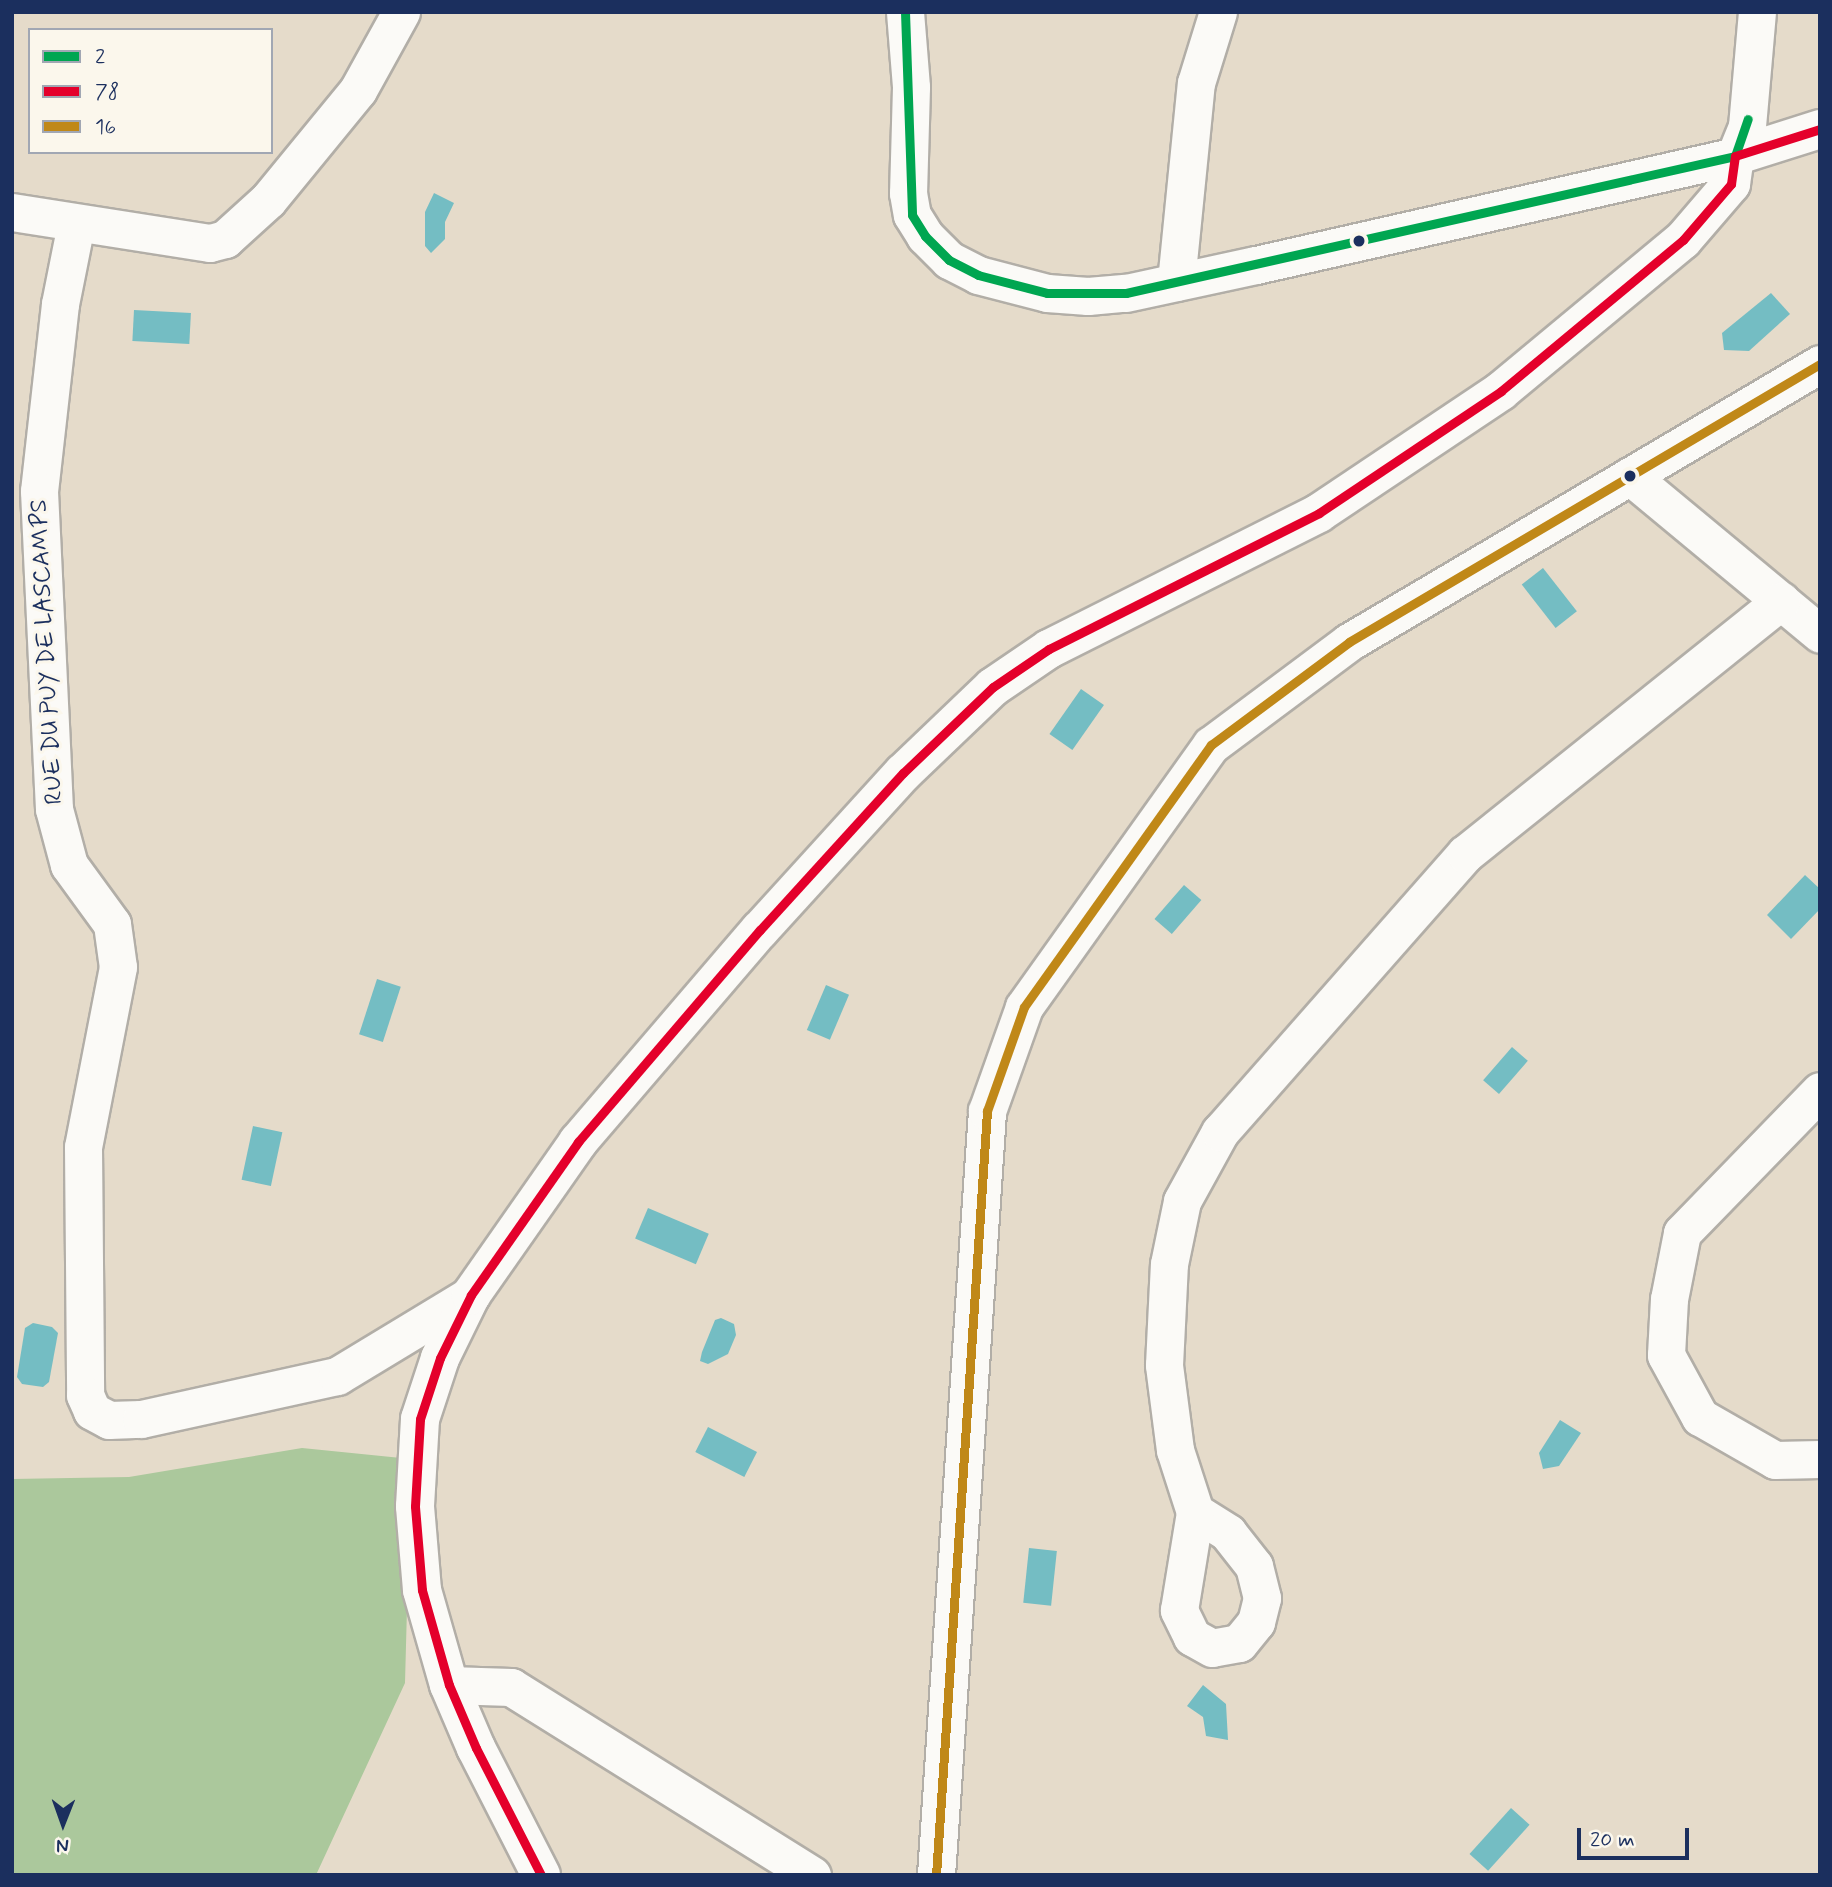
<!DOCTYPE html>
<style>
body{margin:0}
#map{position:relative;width:1832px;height:1887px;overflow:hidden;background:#e5dbca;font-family:Mynerve,sans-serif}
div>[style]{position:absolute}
.forest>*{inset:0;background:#abc89c}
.water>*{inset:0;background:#74bdc3;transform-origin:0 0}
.roads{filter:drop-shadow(2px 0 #b2aea7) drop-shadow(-2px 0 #b2aea7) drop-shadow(0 2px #b2aea7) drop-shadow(0 -2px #b2aea7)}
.minor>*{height:37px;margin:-18.5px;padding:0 18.5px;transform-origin:18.5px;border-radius:18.5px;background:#fbfaf7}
.tertiary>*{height:38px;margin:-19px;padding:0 19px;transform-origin:19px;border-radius:19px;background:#fbfaf7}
.bus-1>*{height:9px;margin:-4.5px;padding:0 4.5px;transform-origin:4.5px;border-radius:4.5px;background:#00a651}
.bus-2>*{height:9px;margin:-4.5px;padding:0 4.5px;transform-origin:4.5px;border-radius:4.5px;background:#e4002b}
.bus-3>*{height:9px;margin:-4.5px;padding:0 4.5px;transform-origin:4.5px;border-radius:4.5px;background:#c08818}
.dots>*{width:19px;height:19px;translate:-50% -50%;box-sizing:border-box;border:4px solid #fbf7ec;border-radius:50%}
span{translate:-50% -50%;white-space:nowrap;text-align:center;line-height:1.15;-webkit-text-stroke:6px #fbf7ec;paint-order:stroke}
.street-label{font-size:24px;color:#1b2f5e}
.frame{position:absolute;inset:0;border:14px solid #1b2f5e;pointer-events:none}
.legend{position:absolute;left:28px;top:28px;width:245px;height:126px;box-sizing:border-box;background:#fbf7ec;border:2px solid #a1a7b3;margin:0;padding:9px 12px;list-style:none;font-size:21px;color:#1b2f5e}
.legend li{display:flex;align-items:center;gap:14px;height:35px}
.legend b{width:35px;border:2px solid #a1a7b3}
.north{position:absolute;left:28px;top:1789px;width:70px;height:70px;-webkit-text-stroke:5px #fbf7ec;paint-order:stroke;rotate:181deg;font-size:19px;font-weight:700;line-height:28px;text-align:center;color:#1b2f5e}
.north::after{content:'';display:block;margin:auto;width:24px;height:32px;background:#1b2f5e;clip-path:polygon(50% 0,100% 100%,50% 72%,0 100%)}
.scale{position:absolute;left:1577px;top:1828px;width:112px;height:32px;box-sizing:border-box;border:4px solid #1b2f5e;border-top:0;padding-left:9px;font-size:21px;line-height:24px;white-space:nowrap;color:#1b2f5e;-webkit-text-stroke:5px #fbf7ec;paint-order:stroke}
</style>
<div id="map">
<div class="forest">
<i style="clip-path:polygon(302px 1448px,411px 1459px,405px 1683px,316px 1875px,12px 1875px,12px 1479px,129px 1477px)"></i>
</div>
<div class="water">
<i style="clip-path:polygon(434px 193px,454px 203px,445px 222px,445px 239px,431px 253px,425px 246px,425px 212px)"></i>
<i style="clip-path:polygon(1771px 293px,1790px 314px,1749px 351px,1724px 350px,1722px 333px)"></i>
<i style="left:134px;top:310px;width:57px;height:31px;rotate:3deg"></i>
<i style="left:1543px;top:568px;width:55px;height:27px;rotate:52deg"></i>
<i style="left:1081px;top:689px;width:28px;height:55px;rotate:35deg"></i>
<i style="clip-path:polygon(1805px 875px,1820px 889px,1820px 909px,1791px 939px,1767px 915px)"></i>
<i style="left:1184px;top:885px;width:23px;height:45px;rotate:41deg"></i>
<i style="left:377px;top:979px;width:25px;height:58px;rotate:18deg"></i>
<i style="left:826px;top:985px;width:25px;height:49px;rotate:23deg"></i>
<i style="left:1512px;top:1047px;width:21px;height:44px;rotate:41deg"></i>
<i style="left:253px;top:1126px;width:30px;height:55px;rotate:12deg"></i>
<i style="left:648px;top:1208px;width:66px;height:33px;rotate:23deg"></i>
<i style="clip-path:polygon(721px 1318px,734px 1324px,736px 1335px,728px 1354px,708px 1364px,700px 1361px,702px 1352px,715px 1320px)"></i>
<i style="clip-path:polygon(33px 1323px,52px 1327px,58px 1333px,49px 1382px,43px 1387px,22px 1384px,17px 1377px,25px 1328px)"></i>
<i style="clip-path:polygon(1560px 1420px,1581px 1433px,1559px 1466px,1543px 1469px,1539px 1453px)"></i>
<i style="left:708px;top:1427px;width:55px;height:28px;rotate:27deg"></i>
<i style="left:1029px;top:1548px;width:28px;height:55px;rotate:6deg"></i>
<i style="clip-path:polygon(1203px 1685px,1226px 1704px,1228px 1740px,1206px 1736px,1203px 1717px,1187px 1706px)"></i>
<i style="left:1511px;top:1808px;width:25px;height:62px;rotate:42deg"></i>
</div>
<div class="roads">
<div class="minor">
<i style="left:905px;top:12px;width:75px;rotate:85.4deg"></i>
<i style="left:911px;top:87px;width:106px;rotate:91.6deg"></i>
<i style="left:908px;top:193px;width:22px;rotate:80deg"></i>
<i style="left:912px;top:215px;width:25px;rotate:58deg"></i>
<i style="left:925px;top:236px;width:34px;rotate:45deg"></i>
<i style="left:949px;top:260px;width:33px;rotate:27deg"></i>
<i style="left:978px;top:275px;width:71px;rotate:14.6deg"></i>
<i style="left:1047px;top:293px;width:41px;rotate:4.2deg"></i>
<i style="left:1088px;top:296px;width:38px;rotate:-5deg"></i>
<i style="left:1126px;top:293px;width:133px;rotate:-12.2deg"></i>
<i style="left:1256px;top:265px;width:491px;rotate:-12.8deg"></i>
<i style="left:1735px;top:156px;width:32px;rotate:-68deg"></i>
<i style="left:1747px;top:126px;width:114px;rotate:-85deg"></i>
<i style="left:12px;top:212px;width:200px;rotate:8.9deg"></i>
<i style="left:210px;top:243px;width:16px;rotate:-15deg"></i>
<i style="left:225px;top:239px;width:58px;rotate:-42.2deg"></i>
<i style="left:268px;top:200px;width:142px;rotate:-50.7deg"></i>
<i style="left:358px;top:90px;width:89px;rotate:-61.1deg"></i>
<i style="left:76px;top:224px;width:82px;rotate:101.3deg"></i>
<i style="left:60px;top:304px;width:188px;rotate:96.4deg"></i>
<i style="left:39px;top:491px;width:318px;rotate:87.3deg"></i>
<i style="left:54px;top:809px;width:58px;rotate:75deg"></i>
<i style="left:69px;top:865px;width:73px;rotate:53.9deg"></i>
<i style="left:112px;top:924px;width:43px;rotate:82.1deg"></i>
<i style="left:118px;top:967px;width:183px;rotate:101deg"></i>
<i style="left:83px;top:1147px;width:248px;rotate:89.5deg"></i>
<i style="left:85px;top:1395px;width:17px;rotate:66deg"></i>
<i style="left:92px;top:1411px;width:19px;rotate:28deg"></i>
<i style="left:109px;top:1420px;width:32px;rotate:-2deg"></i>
<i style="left:141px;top:1419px;width:201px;rotate:-12.4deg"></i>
<i style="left:337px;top:1376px;width:157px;rotate:-31.2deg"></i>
<i style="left:1176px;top:282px;width:200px;rotate:-84.3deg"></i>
<i style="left:1196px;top:83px;width:74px;rotate:-72.8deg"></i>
<i style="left:1630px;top:476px;width:247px;rotate:39.7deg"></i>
<i style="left:1820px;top:1091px;width:198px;rotate:134.2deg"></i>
<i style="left:1682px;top:1233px;width:67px;rotate:101.1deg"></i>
<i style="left:1669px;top:1299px;width:56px;rotate:93.1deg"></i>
<i style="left:1666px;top:1355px;width:71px;rotate:61.3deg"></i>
<i style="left:1700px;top:1417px;width:86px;rotate:29.8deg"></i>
<i style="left:1775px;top:1460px;width:45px;rotate:-1.3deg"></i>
<i style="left:1195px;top:1512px;width:39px;rotate:32deg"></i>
<i style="left:1228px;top:1533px;width:42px;rotate:51.8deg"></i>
<i style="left:1254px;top:1566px;width:33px;rotate:76deg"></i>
<i style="left:1262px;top:1598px;width:25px;rotate:104deg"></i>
<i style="left:1256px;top:1622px;width:27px;rotate:129deg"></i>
<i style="left:1239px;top:1643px;width:27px;rotate:170deg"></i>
<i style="left:1212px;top:1648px;width:23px;rotate:-151deg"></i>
<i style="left:1192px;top:1637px;width:30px;rotate:-116deg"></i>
<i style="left:1179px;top:1610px;width:99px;rotate:-80.7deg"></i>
<i style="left:1195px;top:1512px;width:65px;rotate:-107.9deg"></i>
<i style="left:1175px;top:1450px;width:86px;rotate:-97.4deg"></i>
<i style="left:1164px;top:1365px;width:101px;rotate:-87.2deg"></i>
<i style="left:1169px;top:1264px;width:64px;rotate:-78.3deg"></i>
<i style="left:1182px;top:1201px;width:79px;rotate:-61.2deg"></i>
<i style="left:1220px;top:1132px;width:371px;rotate:-48.6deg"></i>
<i style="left:1465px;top:854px;width:405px;rotate:-38.7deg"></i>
<i style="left:449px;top:1685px;width:62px;rotate:1.8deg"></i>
<i style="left:511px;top:1687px;width:355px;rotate:32deg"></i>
<i style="left:936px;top:1875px;width:766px;rotate:-86.18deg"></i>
<i style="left:987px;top:1111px;width:110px;rotate:-70.4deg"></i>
<i style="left:1024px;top:1007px;width:322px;rotate:-54.5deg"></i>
<i style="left:1211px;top:745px;width:172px;rotate:-36.7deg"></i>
<i style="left:1349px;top:642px;width:547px;rotate:-30.55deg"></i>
</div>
<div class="tertiary">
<i style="left:541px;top:1875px;width:143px;rotate:-117.1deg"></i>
<i style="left:476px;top:1748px;width:69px;rotate:-113.2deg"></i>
<i style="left:449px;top:1685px;width:99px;rotate:-105.9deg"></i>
<i style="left:422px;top:1590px;width:84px;rotate:-94.8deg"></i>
<i style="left:415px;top:1506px;width:87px;rotate:-86.7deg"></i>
<i style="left:420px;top:1419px;width:64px;rotate:-71.8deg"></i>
<i style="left:440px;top:1358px;width:70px;rotate:-63.8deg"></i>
<i style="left:471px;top:1295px;width:187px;rotate:-55deg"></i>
<i style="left:578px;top:1142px;width:279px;rotate:-49.4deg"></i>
<i style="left:760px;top:930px;width:212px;rotate:-47.7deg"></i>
<i style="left:903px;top:773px;width:124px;rotate:-43.7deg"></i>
<i style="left:993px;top:687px;width:68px;rotate:-34.2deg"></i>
<i style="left:1049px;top:649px;width:302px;rotate:-26.7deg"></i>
<i style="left:1319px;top:513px;width:219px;rotate:-33.8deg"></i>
<i style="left:1501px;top:391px;width:236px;rotate:-39.7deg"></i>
<i style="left:1683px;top:240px;width:74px;rotate:-49.4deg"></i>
<i style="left:1731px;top:184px;width:28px;rotate:-82deg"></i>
<i style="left:1735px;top:156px;width:89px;rotate:-17.6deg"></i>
</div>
</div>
<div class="bus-1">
<i style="left:905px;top:12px;width:203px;rotate:88deg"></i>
<i style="left:912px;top:215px;width:25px;rotate:58deg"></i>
<i style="left:925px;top:236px;width:34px;rotate:45deg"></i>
<i style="left:949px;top:260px;width:33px;rotate:27deg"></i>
<i style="left:978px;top:275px;width:71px;rotate:14.6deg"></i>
<i style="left:1047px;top:293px;width:79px"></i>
<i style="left:1126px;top:293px;width:624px;rotate:-12.68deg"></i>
<i style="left:1735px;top:156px;width:39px;rotate:-71deg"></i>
</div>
<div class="bus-2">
<i style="left:541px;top:1875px;width:143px;rotate:-117.1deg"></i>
<i style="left:476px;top:1748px;width:69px;rotate:-113.2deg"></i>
<i style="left:449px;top:1685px;width:99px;rotate:-105.9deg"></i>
<i style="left:422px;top:1590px;width:84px;rotate:-94.8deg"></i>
<i style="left:415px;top:1506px;width:87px;rotate:-86.7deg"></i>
<i style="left:420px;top:1419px;width:64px;rotate:-71.8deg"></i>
<i style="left:440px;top:1358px;width:70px;rotate:-63.8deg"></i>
<i style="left:471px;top:1295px;width:187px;rotate:-55deg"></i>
<i style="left:578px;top:1142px;width:279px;rotate:-49.4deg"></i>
<i style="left:760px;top:930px;width:212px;rotate:-47.7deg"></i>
<i style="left:903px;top:773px;width:124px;rotate:-43.7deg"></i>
<i style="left:993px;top:687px;width:68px;rotate:-34.2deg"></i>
<i style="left:1049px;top:649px;width:302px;rotate:-26.7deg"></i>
<i style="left:1319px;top:513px;width:219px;rotate:-33.8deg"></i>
<i style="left:1501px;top:391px;width:236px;rotate:-39.7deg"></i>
<i style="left:1683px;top:240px;width:74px;rotate:-49.4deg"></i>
<i style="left:1731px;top:184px;width:28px;rotate:-82deg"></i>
<i style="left:1735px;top:156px;width:89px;rotate:-17.6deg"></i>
</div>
<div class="bus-3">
<i style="left:936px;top:1875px;width:766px;rotate:-86.18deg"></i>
<i style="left:987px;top:1111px;width:110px;rotate:-70.4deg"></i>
<i style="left:1024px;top:1007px;width:322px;rotate:-54.5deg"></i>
<i style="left:1211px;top:745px;width:172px;rotate:-36.7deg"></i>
<i style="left:1349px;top:642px;width:547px;rotate:-30.55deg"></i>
</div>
<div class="dots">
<i style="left:1359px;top:241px;background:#1b2f5e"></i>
<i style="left:1630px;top:476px;background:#1b2f5e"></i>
</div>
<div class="street-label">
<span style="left:47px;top:652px;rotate:-93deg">RUE DU PUY DE LASCAMPS</span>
</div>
<div class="frame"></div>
<ul class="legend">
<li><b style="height:9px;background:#00a651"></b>2</li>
<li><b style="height:9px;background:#e4002b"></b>78</li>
<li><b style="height:9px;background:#c08818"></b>16</li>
</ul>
<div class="north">N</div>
<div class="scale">20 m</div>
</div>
